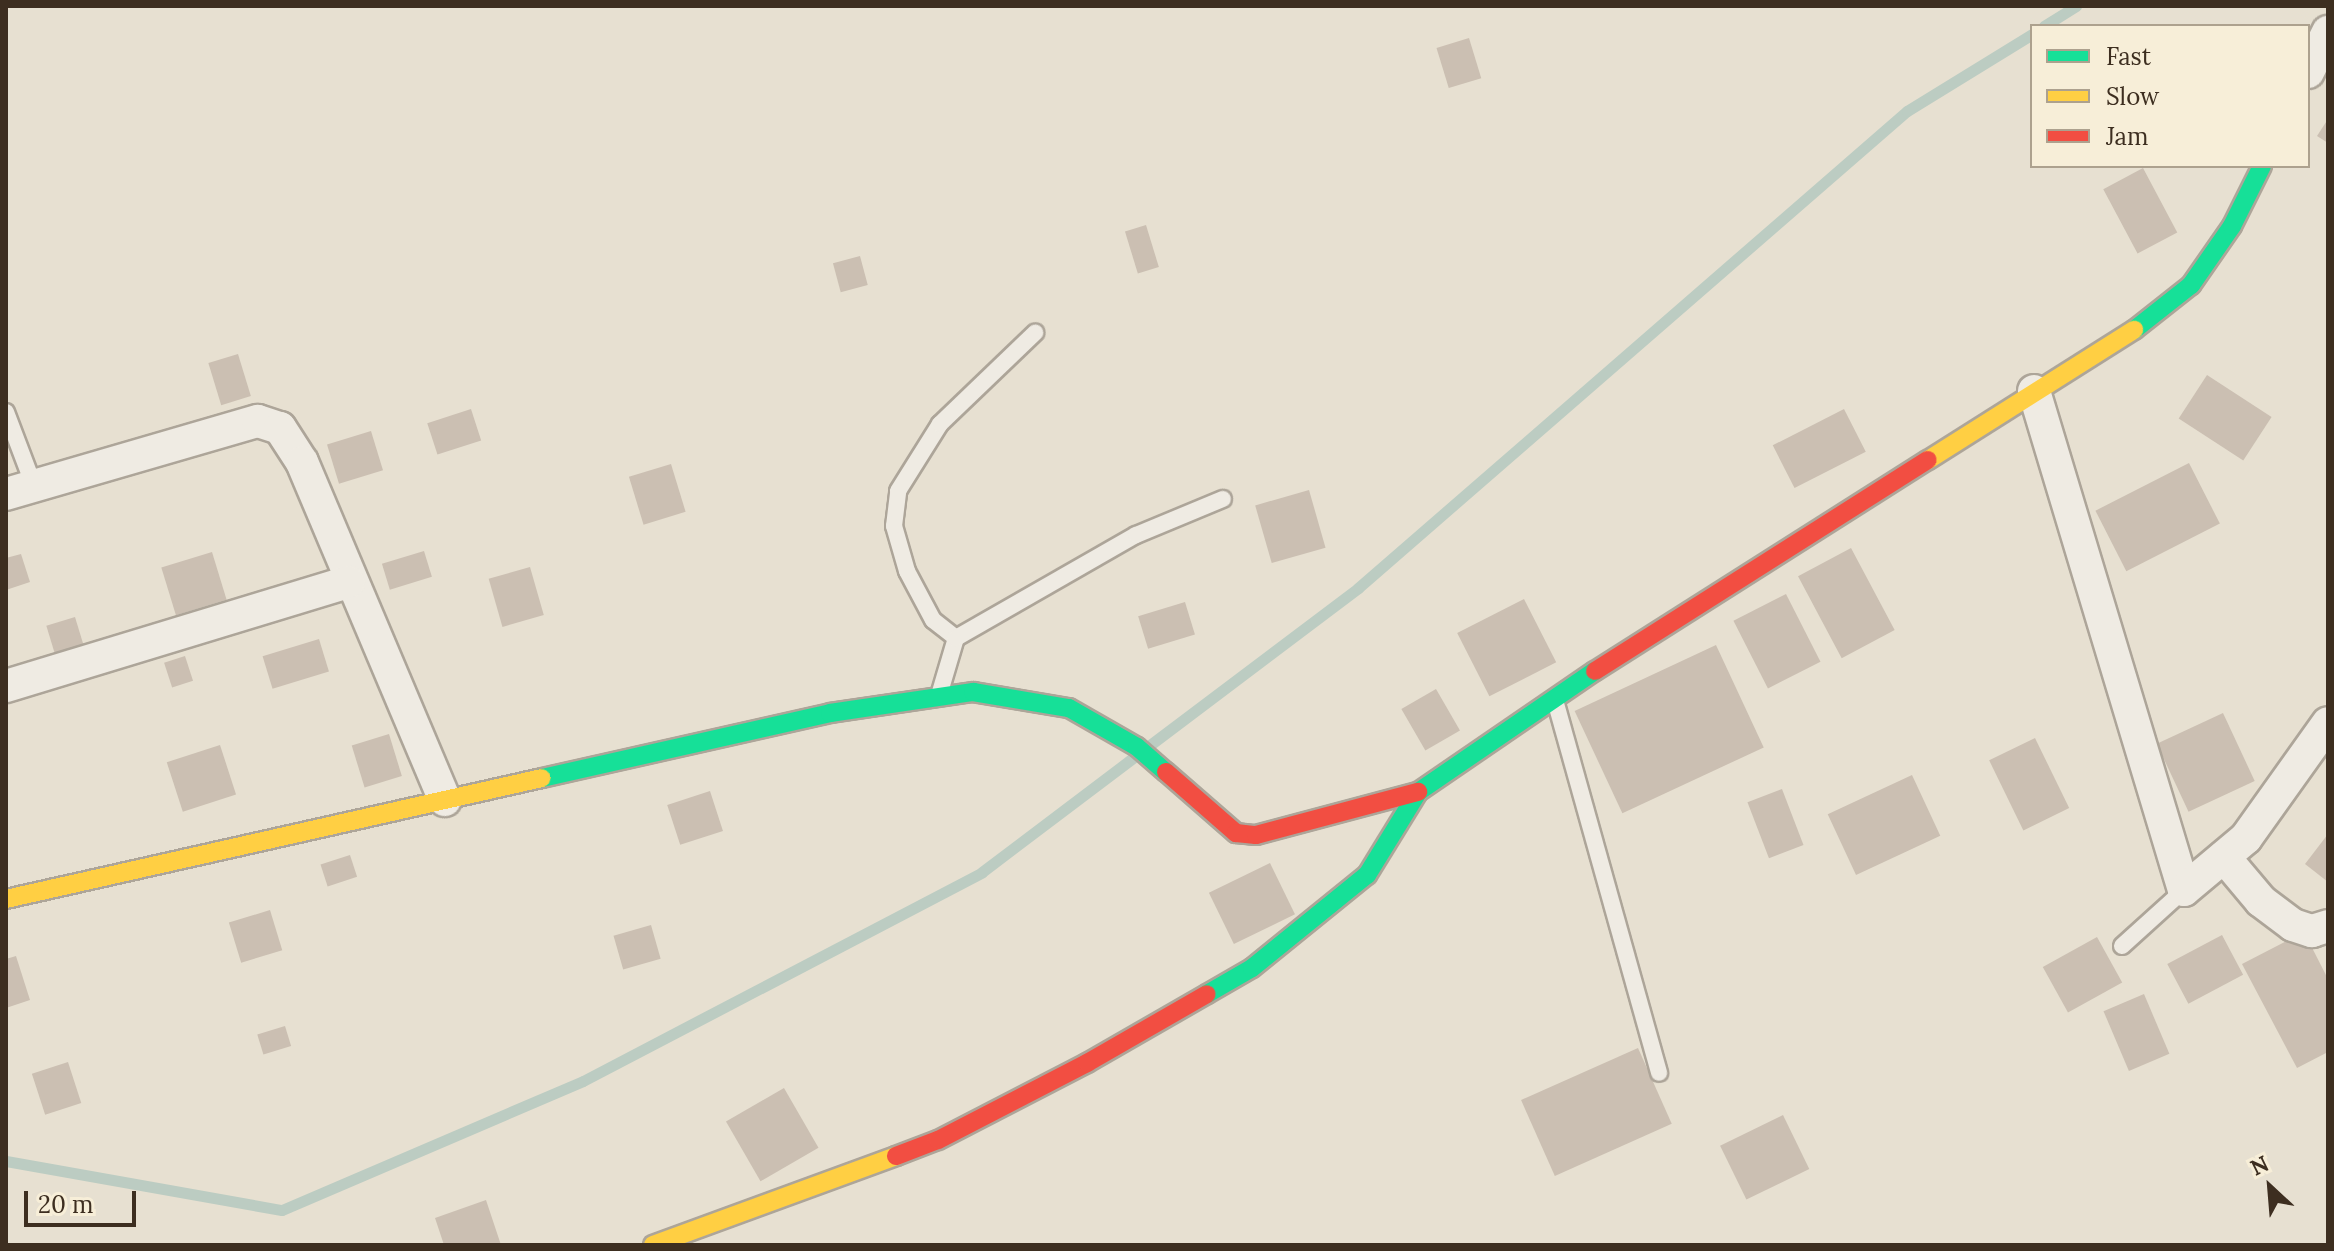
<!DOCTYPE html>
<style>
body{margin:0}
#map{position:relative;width:2334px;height:1251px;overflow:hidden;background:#e7e0d1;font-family:Lora,serif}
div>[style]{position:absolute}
.stream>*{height:11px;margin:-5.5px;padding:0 5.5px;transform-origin:5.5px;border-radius:5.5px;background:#bcccc2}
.building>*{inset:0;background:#cbbfb2;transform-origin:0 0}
.roads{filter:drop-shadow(2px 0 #ada599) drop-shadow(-2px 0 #ada599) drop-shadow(0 2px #ada599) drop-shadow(0 -2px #ada599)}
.lane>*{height:16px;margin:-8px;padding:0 8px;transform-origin:8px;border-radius:8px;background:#efebe3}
.street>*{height:32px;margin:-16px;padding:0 16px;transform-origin:16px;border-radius:16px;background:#efebe3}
.fast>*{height:18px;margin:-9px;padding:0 9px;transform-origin:9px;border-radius:9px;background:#16e098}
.slow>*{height:18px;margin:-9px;padding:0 9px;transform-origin:9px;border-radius:9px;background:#ffcf43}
.jam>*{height:18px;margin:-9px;padding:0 9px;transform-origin:9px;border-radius:9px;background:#f24e42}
span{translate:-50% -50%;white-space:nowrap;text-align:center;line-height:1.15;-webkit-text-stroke:7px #f7eed8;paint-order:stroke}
.frame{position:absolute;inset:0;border:8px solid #3d2e20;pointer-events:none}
.legend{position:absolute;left:2030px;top:24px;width:280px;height:144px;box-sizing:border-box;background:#f7eed8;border:2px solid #ada18e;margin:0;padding:10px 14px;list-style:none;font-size:24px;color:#3d2e20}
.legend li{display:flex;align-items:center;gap:16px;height:40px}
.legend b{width:40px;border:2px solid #ada18e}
.north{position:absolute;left:2230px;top:1147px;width:80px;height:80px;-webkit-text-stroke:6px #f7eed8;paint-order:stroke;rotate:334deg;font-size:22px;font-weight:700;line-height:32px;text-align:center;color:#3d2e20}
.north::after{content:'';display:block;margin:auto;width:28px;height:36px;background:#3d2e20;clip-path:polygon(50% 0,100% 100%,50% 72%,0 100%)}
.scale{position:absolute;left:24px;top:1191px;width:112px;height:36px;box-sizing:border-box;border:4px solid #3d2e20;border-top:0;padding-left:10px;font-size:24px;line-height:28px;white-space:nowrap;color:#3d2e20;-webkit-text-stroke:6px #f7eed8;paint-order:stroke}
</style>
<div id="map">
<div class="stream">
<i style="left:2044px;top:26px;width:38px;rotate:-32deg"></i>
<i style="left:1150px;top:745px;width:261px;rotate:-37deg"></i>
<i style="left:1358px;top:588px;width:727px;rotate:-40.99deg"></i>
<i style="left:1907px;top:111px;width:147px;rotate:-31.6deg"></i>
<i style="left:6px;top:1161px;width:280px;rotate:10.1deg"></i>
<i style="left:282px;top:1210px;width:327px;rotate:-23.2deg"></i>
<i style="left:583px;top:1081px;width:450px;rotate:-27.6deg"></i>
<i style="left:982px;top:872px;width:189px;rotate:-37.1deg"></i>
</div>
<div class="building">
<i style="left:1469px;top:38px;width:42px;height:34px;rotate:73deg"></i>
<i style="clip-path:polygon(2328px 119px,2328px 143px,2317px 136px)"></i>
<i style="left:2143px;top:168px;width:73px;height:45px;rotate:62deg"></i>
<i style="left:1146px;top:225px;width:44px;height:22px;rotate:73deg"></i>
<i style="left:860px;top:256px;width:30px;height:28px;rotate:75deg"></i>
<i style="left:238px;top:354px;width:44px;height:31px;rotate:73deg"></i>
<i style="left:2207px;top:375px;width:77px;height:52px;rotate:33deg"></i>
<i style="left:471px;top:409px;width:33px;height:46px;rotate:72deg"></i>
<i style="left:1844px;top:409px;width:48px;height:80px;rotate:63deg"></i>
<i style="left:371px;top:431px;width:41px;height:46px;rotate:73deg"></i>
<i style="left:2189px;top:463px;width:68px;height:105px;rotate:63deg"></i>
<i style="left:671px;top:464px;width:50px;height:44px;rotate:73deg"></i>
<i style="left:1309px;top:490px;width:60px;height:56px;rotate:74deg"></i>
<i style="left:1851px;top:548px;width:93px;height:60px;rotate:62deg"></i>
<i style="left:424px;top:551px;width:27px;height:44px;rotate:73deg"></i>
<i style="left:212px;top:552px;width:50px;height:53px;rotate:73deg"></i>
<i style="clip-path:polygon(21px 554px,30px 582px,6px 590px,6px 558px)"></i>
<i style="left:530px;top:567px;width:50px;height:43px;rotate:74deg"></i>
<i style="left:1786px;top:594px;width:76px;height:59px;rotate:63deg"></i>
<i style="left:1524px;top:599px;width:71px;height:75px;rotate:63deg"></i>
<i style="left:1185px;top:602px;width:34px;height:49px;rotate:73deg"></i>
<i style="left:75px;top:617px;width:37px;height:30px;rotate:73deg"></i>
<i style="left:319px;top:639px;width:34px;height:59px;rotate:73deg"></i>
<i style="left:1716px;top:645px;width:113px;height:156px;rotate:65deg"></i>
<i style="left:185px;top:656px;width:26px;height:22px;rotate:72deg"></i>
<i style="left:1436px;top:689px;width:48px;height:40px;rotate:60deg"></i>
<i style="left:2223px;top:713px;width:75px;height:73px;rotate:65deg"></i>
<i style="left:389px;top:734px;width:44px;height:39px;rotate:73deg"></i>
<i style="left:2035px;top:738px;width:78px;height:51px;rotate:64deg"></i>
<i style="left:220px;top:745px;width:52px;height:56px;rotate:72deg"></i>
<i style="left:1912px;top:775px;width:67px;height:93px;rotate:65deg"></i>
<i style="left:1782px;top:789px;width:60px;height:37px;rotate:69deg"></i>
<i style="left:710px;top:791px;width:42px;height:45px;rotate:72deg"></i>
<i style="clip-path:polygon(2328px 834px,2328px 882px,2305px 864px)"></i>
<i style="left:350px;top:855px;width:23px;height:31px;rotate:72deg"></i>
<i style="left:1270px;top:863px;width:57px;height:68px;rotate:64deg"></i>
<i style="left:270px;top:910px;width:42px;height:43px;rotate:73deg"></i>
<i style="left:651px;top:925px;width:35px;height:39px;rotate:74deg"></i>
<i style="clip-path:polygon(2304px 932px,2328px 979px,2328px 1052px,2297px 1068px,2242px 964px)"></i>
<i style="left:2222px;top:935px;width:45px;height:62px;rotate:62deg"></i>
<i style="left:2097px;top:937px;width:52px;height:62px;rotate:61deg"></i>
<i style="clip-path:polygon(16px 956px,30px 1000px,6px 1008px,6px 959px)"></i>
<i style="left:2144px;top:994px;width:65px;height:44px;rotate:67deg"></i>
<i style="left:285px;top:1026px;width:21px;height:29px;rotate:73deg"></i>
<i style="left:1638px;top:1048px;width:83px;height:128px;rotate:66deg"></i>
<i style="left:68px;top:1062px;width:43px;height:38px;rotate:72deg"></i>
<i style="left:784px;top:1088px;width:69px;height:67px;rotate:60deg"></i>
<i style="left:1783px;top:1115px;width:60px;height:70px;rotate:64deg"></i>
<i style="clip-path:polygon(486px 1200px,501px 1245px,444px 1245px,435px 1218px)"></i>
</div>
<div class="roads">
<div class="lane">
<i style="left:6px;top:412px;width:79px;rotate:69.3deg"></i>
<i style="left:956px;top:638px;width:29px;rotate:-142deg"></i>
<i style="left:933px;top:620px;width:55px;rotate:-118deg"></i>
<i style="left:907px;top:571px;width:47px;rotate:-106.1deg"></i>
<i style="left:894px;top:526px;width:35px;rotate:-83deg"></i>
<i style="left:898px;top:491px;width:79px;rotate:-57.9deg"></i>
<i style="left:940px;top:424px;width:132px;rotate:-43.8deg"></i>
<i style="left:940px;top:692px;width:56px;rotate:-73.5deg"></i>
<i style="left:956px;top:638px;width:207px;rotate:-29.8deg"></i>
<i style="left:1136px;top:535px;width:94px;rotate:-22.5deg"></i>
<i style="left:1555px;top:700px;width:387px;rotate:74.4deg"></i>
<i style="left:2122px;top:946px;width:84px;rotate:-42.1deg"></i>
</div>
<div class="street">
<i style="left:2308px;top:72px;width:45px;rotate:-63.4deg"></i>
<i style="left:2034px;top:391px;width:521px;rotate:73.27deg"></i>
<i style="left:2184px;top:890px;width:81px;rotate:-40deg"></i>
<i style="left:2246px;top:838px;width:141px;rotate:-54.5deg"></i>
<i style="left:6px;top:494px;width:262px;rotate:-16.2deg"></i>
<i style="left:258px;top:421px;width:23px;rotate:18deg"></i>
<i style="left:280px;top:428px;width:40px;rotate:57.1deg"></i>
<i style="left:302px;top:462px;width:367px;rotate:67.1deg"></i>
<i style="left:6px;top:686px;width:358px;rotate:-16.9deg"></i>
<i style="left:2224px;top:857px;width:57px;rotate:49.9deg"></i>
<i style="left:2261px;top:901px;width:40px;rotate:37deg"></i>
<i style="left:2293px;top:925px;width:20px;rotate:18deg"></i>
<i style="left:2312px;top:931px;width:17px;rotate:-17deg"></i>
</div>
<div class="fast">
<i style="left:2134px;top:330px;width:73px;rotate:-38.3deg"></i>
<i style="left:2191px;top:285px;width:72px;rotate:-55.2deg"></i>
<i style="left:2232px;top:226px;width:67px;rotate:-63.4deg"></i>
<i style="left:542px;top:778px;width:295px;rotate:-12.7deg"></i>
<i style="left:830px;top:713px;width:145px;rotate:-8.4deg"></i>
<i style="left:973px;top:692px;width:97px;rotate:9.5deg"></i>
<i style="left:1069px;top:708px;width:78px;rotate:29.8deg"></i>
<i style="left:1137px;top:747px;width:38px;rotate:41deg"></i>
<i style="left:1207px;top:994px;width:52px;rotate:-30deg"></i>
<i style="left:1252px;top:968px;width:148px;rotate:-39deg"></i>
<i style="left:1367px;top:875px;width:97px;rotate:-58.4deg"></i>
<i style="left:1418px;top:792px;width:214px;rotate:-34.4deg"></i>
</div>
<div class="slow">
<i style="left:1928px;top:460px;width:244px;rotate:-32.3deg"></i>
<i style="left:6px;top:899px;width:549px;rotate:-12.72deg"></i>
<i style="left:653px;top:1245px;width:259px;rotate:-20.1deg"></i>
</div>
<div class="jam">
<i style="left:1595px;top:671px;width:394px;rotate:-32.4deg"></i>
<i style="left:1166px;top:772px;width:93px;rotate:41.1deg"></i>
<i style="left:1236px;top:833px;width:20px;rotate:6deg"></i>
<i style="left:1256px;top:835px;width:168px;rotate:-14.9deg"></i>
<i style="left:896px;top:1156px;width:45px;rotate:-20.9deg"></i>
<i style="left:938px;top:1140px;width:168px;rotate:-27.3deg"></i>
<i style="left:1087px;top:1063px;width:138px;rotate:-29.9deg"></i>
</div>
</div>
<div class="frame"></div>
<ul class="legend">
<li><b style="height:10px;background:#16e098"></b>Fast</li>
<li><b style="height:10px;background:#ffcf43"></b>Slow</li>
<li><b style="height:10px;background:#f24e42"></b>Jam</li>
</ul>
<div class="north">N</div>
<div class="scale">20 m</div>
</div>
